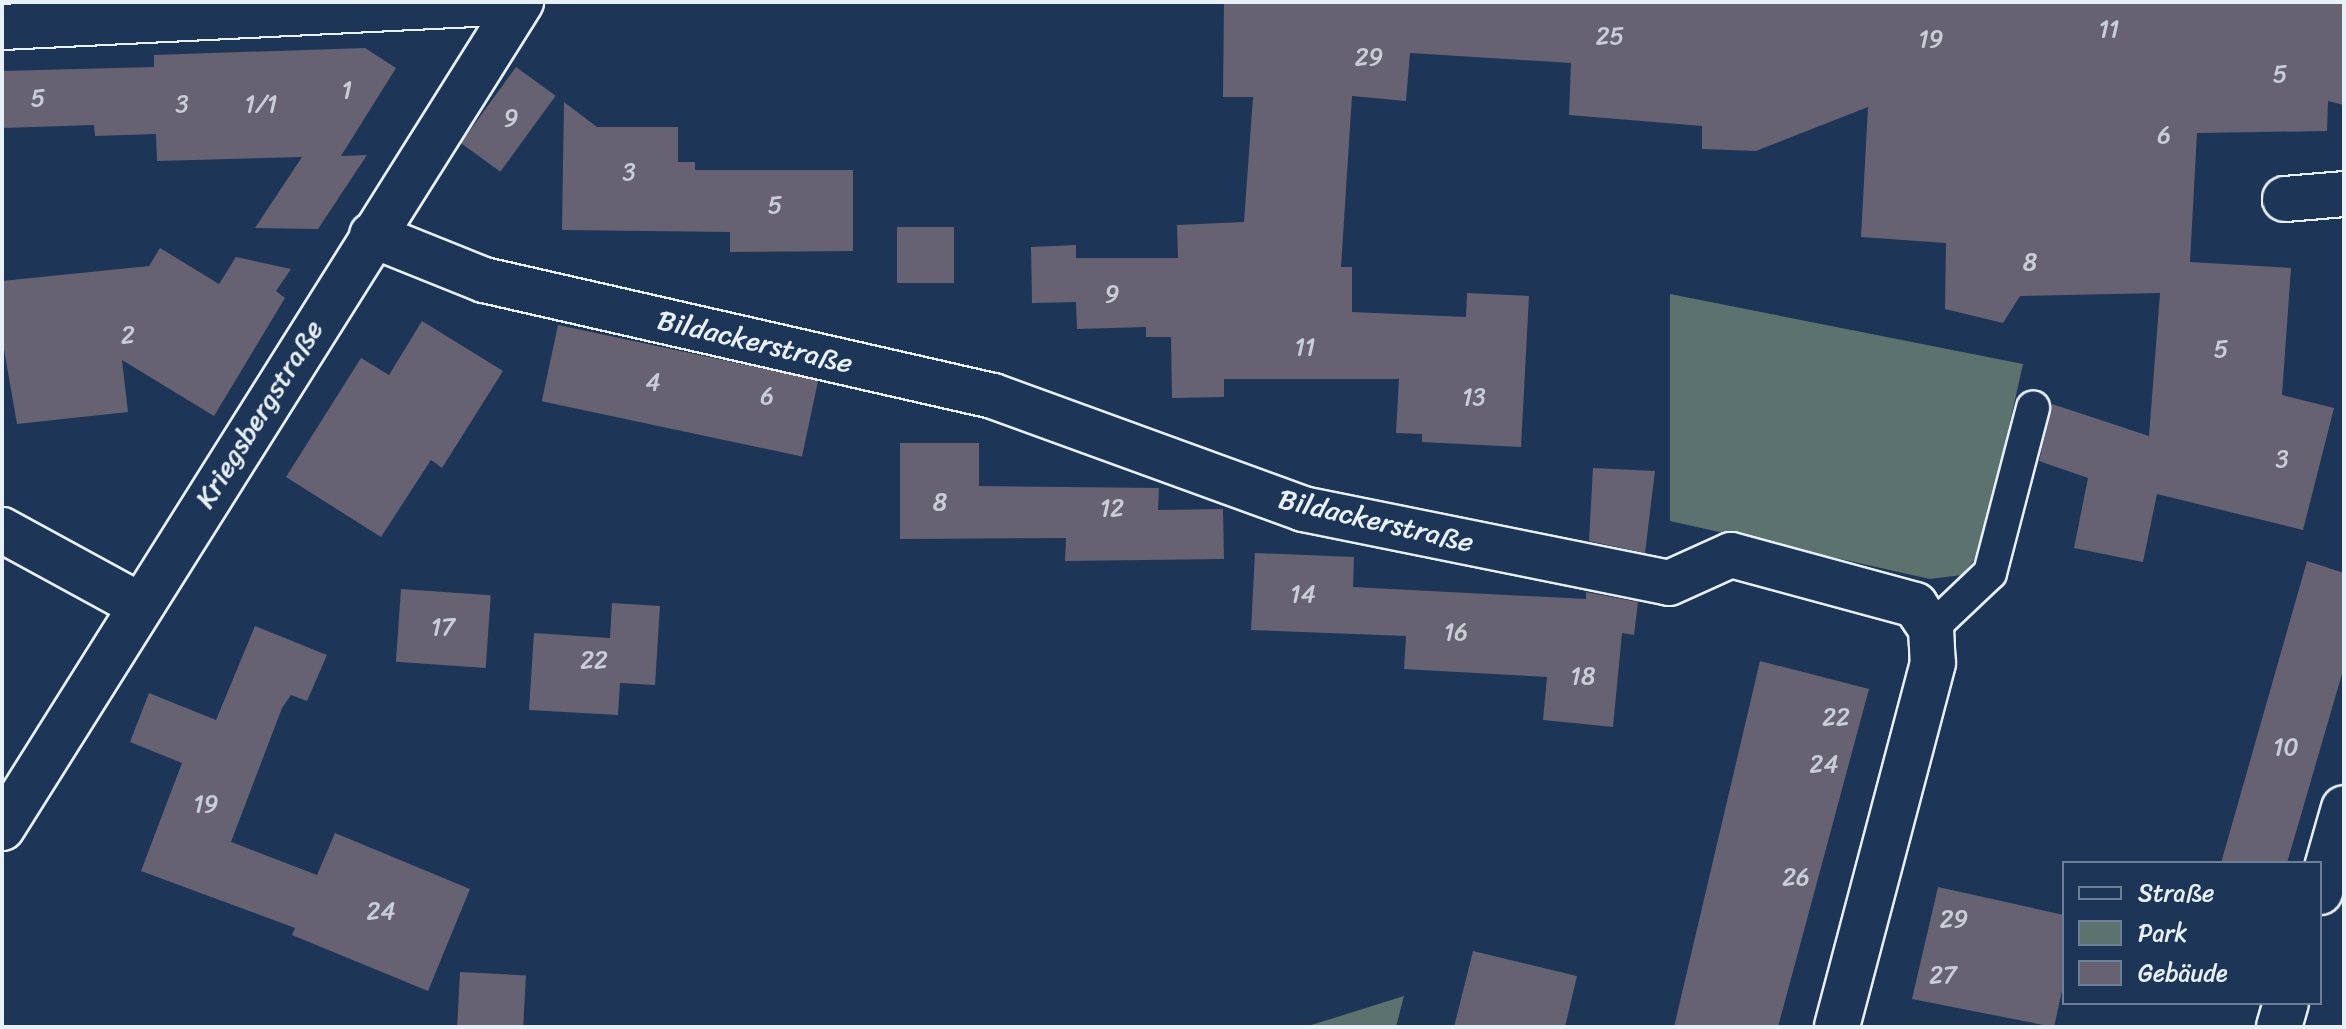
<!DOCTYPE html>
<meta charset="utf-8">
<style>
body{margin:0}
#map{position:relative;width:2346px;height:1029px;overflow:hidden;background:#1d3557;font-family:Sriracha,sans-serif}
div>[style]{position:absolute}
.green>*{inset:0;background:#5b726e}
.building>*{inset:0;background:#666272;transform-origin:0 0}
.roads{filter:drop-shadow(2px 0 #e8f1f8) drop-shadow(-2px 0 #e8f1f8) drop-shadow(0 2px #e8f1f8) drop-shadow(0 -2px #e8f1f8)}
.lane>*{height:32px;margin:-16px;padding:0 16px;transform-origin:16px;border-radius:16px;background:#1d3557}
.street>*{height:44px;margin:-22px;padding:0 22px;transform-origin:22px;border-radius:22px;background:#1d3557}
.secondary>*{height:44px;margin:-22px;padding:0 22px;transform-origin:22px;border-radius:22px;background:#1d3557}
span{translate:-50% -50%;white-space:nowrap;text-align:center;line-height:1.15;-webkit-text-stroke:6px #1d3557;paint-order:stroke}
.number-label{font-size:24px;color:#c8cdd6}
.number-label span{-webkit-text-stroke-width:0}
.street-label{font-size:28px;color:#e8f1f8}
.frame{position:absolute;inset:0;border:4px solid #e8f1f8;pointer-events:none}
.legend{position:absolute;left:2062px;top:861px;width:260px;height:144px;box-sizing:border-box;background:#1d3557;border:2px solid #6e8097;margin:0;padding:10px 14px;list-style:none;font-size:24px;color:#e8f1f8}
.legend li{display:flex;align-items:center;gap:16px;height:40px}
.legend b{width:40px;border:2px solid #6e8097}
</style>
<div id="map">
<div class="green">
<i style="clip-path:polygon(1670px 294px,2023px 364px,1981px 552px,1962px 575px,1930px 579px,1670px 521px)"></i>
<i style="clip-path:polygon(1404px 996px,1396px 1027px,1305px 1027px)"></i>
</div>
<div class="building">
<i style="clip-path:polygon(1224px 2px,2344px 2px,2344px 105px,2328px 101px,2327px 131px,2197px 133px,2190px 262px,2291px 268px,2282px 395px,2334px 408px,2303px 530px,2157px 494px,2143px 562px,2074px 548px,2088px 478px,2039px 461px,2052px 404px,2149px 436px,2160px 293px,2020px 296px,2003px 323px,1945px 309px,1946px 243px,1861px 237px,1868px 107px,1756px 151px,1702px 149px,1702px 126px,1569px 115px,1571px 63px,1410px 53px,1406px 101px,1352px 96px,1341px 267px,1352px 267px,1352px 312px,1466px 317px,1467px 293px,1529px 296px,1521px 447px,1422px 442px,1422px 434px,1396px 433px,1399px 379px,1224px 379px,1224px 397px,1172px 398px,1171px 337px,1146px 337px,1146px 327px,1077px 329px,1076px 302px,1032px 303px,1031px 247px,1076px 245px,1076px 258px,1178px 258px,1177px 225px,1244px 222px,1253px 97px,1223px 97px)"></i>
<i style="clip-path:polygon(365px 48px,396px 68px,341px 156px,367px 155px,318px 229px,255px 228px,302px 157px,157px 161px,156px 134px,95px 136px,94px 125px,2px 128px,2px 71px,154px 67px,154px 55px)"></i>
<i style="left:516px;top:67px;width:49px;height:94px;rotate:36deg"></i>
<i style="clip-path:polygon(564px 102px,597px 127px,678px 127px,678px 162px,695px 162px,695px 170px,853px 170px,853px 251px,730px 252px,730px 232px,562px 230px)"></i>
<i style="left:897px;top:227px;width:57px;height:56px"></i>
<i style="clip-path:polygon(160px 248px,219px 284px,236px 257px,291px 269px,276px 291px,285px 298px,214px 416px,122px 360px,128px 412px,17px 424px,2px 338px,2px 281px,149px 266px)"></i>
<i style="clip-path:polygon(422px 321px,503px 371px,442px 468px,431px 460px,381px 537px,286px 477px,361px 358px,389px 375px)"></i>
<i style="left:558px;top:325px;width:266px;height:78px;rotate:12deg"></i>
<i style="clip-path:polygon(900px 443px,979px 443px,979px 486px,1159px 488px,1158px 510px,1223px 509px,1224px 559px,1065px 561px,1066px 538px,900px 539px)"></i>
<i style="clip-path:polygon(1593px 468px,1655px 471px,1645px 553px,1589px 541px)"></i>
<i style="clip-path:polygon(1255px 553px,1354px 557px,1353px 587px,1586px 599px,1586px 592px,1638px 602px,1634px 635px,1622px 633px,1613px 727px,1543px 720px,1547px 677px,1404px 669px,1406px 636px,1251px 630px)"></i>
<i style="clip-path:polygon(2307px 561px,2344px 573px,2344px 667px,2287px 863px,2221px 863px)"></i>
<i style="left:401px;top:589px;width:90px;height:73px;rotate:4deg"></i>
<i style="clip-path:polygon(612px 603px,660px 606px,655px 685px,620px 683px,618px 715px,529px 710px,534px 633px,610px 638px)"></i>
<i style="clip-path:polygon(255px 626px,327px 655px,307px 701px,291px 695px,282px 708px,231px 842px,317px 875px,335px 833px,470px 889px,428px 991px,292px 935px,295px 928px,141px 871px,182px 763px,130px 742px,149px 693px,216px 720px)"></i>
<i style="clip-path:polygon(1760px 661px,1869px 689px,1778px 1027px,1674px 1027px)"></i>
<i style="clip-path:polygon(1938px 887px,2064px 915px,2064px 982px,2054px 1027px,1912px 999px)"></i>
<i style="clip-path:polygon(1473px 951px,1577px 976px,1565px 1027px,1454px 1027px)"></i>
<i style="left:460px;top:972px;width:66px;height:55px;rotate:3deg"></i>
</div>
<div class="roads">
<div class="lane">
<i style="left:1931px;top:629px;width:81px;rotate:-43.5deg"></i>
<i style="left:1990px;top:573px;width:171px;rotate:-75.4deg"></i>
</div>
<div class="street">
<i style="left:2px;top:27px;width:514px;rotate:-2.79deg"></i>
<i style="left:2285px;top:199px;width:59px;rotate:-4.8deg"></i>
<i style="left:372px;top:235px;width:121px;rotate:21.9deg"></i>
<i style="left:484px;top:280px;width:522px;rotate:12.84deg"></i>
<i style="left:993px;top:396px;width:330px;rotate:20deg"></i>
<i style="left:1303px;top:509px;width:373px;rotate:11.4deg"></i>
<i style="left:1669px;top:583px;width:68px;rotate:-24.3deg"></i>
<i style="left:1731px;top:555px;width:191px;rotate:15.2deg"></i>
<i style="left:1915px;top:605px;width:29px;rotate:56deg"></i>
<i style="left:1931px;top:629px;width:34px;rotate:87deg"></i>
<i style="left:1933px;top:663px;width:376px;rotate:104.8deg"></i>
<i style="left:2px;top:530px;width:155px;rotate:28.6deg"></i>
<i style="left:2px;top:828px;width:976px;rotate:-57.86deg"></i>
</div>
<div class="secondary">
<i style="left:2320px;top:892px;width:87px;rotate:-74.1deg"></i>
<i style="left:2279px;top:1027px;width:25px;rotate:-74deg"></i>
</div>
</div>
<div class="number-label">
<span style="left:2109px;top:30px">11</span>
<span style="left:1610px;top:37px">25</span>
<span style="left:1931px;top:40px">19</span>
<span style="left:1369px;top:58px">29</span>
<span style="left:2280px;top:75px">5</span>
<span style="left:347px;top:91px">1</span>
<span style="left:38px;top:99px">5</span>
<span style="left:182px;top:105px">3</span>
<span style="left:261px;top:105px">1/1</span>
<span style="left:511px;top:119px">9</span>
<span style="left:2164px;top:136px">6</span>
<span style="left:629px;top:173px">3</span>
<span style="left:775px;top:206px">5</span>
<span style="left:2030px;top:263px">8</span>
<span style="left:1112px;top:295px">9</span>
<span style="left:128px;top:336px">2</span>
<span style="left:1305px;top:348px">11</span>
<span style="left:2221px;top:350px">5</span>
<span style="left:653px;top:383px">4</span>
<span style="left:767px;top:397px">6</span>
<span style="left:1474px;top:398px">13</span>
<span style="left:2282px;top:460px">3</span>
<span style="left:940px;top:503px">8</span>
<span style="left:1112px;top:509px">12</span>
<span style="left:1303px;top:595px">14</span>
<span style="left:443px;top:628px">17</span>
<span style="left:1456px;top:633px">16</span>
<span style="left:594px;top:661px">22</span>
<span style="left:1583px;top:677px">18</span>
<span style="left:1836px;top:718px">22</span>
<span style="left:2286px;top:748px">10</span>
<span style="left:1824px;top:765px">24</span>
<span style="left:206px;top:805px">19</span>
<span style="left:1796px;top:878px">26</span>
<span style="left:381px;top:912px">24</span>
<span style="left:1954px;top:920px">29</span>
<span style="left:1943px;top:976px">27</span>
</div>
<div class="street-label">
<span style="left:755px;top:342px;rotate:13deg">Bildackerstraße</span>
<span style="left:259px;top:414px;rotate:-58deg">Kriegsbergstraße</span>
<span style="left:1376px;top:521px;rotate:13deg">Bildackerstraße</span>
</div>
<div class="frame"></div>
<ul class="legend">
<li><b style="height:10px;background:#1d3557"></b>Straße</li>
<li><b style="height:22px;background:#5b726e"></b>Park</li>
<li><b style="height:22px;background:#666272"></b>Gebäude</li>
</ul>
</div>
